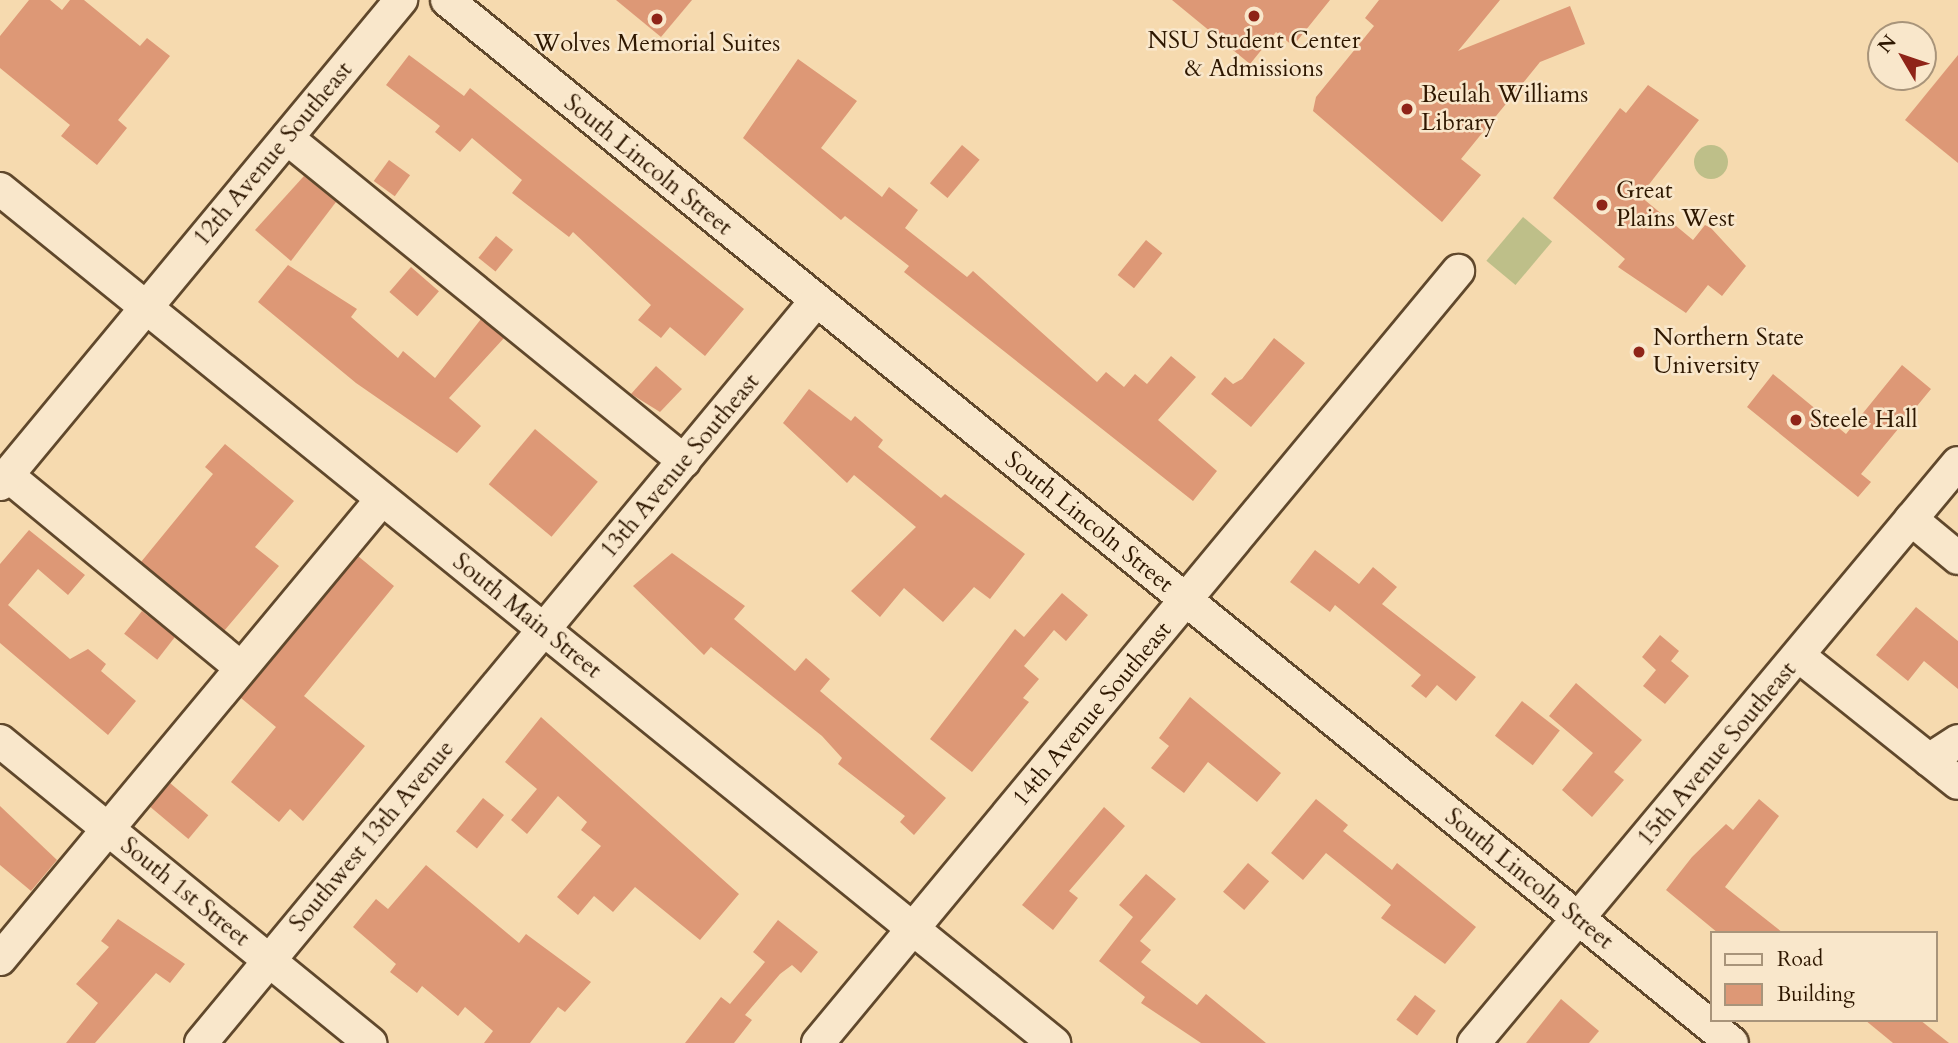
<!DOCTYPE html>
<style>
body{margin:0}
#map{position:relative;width:1958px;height:1043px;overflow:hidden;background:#f6daaf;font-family:Cardo,serif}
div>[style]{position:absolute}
.green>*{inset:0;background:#bebf89;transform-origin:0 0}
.round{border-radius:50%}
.building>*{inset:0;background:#dd9876;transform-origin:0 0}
.roads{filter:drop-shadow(2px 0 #60482c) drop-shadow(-2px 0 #60482c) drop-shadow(0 2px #60482c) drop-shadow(0 -2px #60482c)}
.minor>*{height:32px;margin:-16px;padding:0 16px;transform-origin:16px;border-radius:16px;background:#f9e7cb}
.dots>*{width:19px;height:19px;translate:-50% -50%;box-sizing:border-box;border:4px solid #f9e7cb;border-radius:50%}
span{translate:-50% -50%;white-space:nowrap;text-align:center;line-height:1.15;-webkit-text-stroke:5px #f9e7cb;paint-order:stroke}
.poi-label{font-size:24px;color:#2e1700}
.left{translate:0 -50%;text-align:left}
.street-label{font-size:24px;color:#2e1700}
.legend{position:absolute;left:1710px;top:931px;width:228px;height:91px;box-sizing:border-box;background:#f9e7cb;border:2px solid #a8947a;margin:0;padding:9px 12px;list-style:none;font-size:21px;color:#2e1700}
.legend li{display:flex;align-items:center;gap:14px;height:35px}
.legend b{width:35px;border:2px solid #a8947a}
.north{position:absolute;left:1867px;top:21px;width:70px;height:70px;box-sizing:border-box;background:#f9e7cb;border:2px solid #a8947a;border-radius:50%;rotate:309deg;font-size:19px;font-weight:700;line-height:28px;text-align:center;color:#2e1700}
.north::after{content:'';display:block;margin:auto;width:24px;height:32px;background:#8f2418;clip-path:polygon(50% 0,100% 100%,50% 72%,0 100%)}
</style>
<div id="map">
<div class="green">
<i class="round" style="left:1694px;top:145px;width:34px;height:34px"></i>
<i style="left:1523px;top:217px;width:38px;height:57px;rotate:40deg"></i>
</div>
<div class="building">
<i style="clip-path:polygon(29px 0,50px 0,62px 10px,70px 0,84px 0,140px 46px,147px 38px,170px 56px,118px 120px,127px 128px,97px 165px,61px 136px,70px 125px,0 68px,0 36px)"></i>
<i style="clip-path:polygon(616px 0,692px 0,661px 37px)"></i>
<i style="clip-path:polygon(1172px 0,1330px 0,1293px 46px,1276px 32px,1250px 64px)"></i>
<i style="clip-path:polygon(1379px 0,1500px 0,1458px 51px,1570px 6px,1585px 44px,1540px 62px,1461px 159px,1481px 175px,1442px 222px,1313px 111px,1316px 97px,1374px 26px,1365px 18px)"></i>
<i style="clip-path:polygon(409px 55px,464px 96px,470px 88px,744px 309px,705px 356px,670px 327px,661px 338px,638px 320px,651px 305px,573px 232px,569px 237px,512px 193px,522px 180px,472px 138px,460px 152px,435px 132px,440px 126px,386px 85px)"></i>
<i style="clip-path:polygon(1958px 55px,1958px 163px,1905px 120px)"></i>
<i style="clip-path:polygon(798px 59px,857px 101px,821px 148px,882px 197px,889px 187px,918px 210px,905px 228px,967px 277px,973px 271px,1097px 382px,1106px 372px,1124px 387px,1135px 374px,1147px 384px,1171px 356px,1196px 377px,1158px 420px,1217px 471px,1193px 501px,904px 272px,909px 266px,845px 216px,841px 220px,743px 138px)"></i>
<i style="clip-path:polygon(1648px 85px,1699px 120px,1640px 196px,1693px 240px,1705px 225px,1711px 228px,1746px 266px,1722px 296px,1708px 285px,1686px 313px,1618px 267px,1625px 259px,1553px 198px,1620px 108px,1626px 113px)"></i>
<i style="left:962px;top:145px;width:23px;height:50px;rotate:40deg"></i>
<i style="left:389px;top:160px;width:26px;height:26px;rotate:36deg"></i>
<i style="clip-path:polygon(304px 176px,336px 202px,291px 261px,255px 230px)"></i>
<i style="left:496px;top:236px;width:22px;height:28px;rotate:39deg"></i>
<i style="left:1146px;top:240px;width:21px;height:45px;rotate:39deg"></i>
<i style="clip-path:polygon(288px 265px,357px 309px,351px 317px,398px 358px,403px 351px,435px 378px,481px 319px,504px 338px,449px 398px,481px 426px,457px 453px,356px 383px,258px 302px)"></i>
<i style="left:411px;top:267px;width:37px;height:33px;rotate:41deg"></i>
<i style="clip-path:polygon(1274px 338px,1305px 363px,1251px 427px,1211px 394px,1225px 377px,1233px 384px,1242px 379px)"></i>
<i style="clip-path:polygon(1902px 365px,1931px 389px,1861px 474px,1871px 482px,1858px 497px,1747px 407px,1773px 374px,1846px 434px)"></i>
<i style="clip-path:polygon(656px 366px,682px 389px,660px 412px,631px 394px)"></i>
<i style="clip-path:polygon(809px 389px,851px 421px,855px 416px,883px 440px,878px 447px,941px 498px,945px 494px,1025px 554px,990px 599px,974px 587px,943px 622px,904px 588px,880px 617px,851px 591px,916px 527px,854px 475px,847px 483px,783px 423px)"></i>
<i style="left:535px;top:429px;width:82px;height:72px;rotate:40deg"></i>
<i style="clip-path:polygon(225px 444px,294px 501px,255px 547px,279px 566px,224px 631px,141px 562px,213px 474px,205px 467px)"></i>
<i style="clip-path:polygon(29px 530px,85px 575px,68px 595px,38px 569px,8px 605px,70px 659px,88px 649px,106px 664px,101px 671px,136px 701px,108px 735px,0 643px,0 564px)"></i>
<i style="clip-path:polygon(1315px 550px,1359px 584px,1373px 567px,1397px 587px,1382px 604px,1476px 677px,1456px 701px,1437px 685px,1426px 698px,1411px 686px,1421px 675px,1335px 605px,1330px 612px,1290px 582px)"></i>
<i style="clip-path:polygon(672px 553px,745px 606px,734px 619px,795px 671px,806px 658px,830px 679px,820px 691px,946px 798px,914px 835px,900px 822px,905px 816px,838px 764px,842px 758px,822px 736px,711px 647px,704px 655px,633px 586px)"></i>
<i style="clip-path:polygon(358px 556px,394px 586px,304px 696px,365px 746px,303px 821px,290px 809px,279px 822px,231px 782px,276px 727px,241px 698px)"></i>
<i style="clip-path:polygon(1062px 593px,1088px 615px,1066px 641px,1054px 630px,1024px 666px,1039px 679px,1023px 698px,1029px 702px,972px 772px,930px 739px,1015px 629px,1024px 637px)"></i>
<i style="clip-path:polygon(1916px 607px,1958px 641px,1958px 689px,1924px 661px,1908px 681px,1876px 655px)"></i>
<i style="left:142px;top:611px;width:42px;height:29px;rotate:38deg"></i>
<i style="clip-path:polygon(1660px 635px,1679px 651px,1671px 661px,1689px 676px,1665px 704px,1643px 686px,1656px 670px,1642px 657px)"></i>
<i style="clip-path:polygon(1576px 683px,1642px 740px,1614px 772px,1624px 780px,1592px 817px,1562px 790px,1593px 753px,1549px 716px)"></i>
<i style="clip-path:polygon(1190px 697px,1281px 773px,1257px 802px,1208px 762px,1184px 793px,1151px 768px,1169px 746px,1159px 738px)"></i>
<i style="left:1522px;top:701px;width:48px;height:44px;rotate:38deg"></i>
<i style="clip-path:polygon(541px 717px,739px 894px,700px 940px,635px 887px,613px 912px,594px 896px,578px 915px,557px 897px,601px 846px,581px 830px,587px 822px,558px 796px,527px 834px,511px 820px,537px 789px,505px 762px)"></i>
<i style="left:170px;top:783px;width:50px;height:31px;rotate:40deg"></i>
<i style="left:483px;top:798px;width:27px;height:43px;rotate:39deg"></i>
<i style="clip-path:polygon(1316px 799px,1348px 825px,1343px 831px,1392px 870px,1397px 863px,1476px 927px,1445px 964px,1381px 918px,1391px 905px,1326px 853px,1303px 880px,1271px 853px)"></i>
<i style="clip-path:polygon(1759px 799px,1779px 816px,1725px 887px,1783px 933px,1718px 933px,1666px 890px,1692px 857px,1726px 824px,1733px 830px)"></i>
<i style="clip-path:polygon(0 806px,57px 860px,31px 891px,0 865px)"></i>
<i style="clip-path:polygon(1104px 807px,1125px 826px,1069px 891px,1078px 898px,1053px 930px,1022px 905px)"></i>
<i style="left:1248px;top:863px;width:28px;height:38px;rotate:41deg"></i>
<i style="clip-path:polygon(426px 865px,519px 943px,526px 934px,591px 982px,565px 1012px,558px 1007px,530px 1043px,484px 1043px,493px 1031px,465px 1007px,458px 1016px,422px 986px,417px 993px,390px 972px,396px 964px,353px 927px,376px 899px,388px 909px)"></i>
<i style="clip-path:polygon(1146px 874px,1176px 899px,1140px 941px,1151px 950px,1141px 962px,1197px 1005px,1206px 994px,1266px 1043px,1201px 1043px,1141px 1003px,1145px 997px,1099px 961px,1133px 917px,1119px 905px)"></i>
<i style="clip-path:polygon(118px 919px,185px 964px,170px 983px,156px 973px,95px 1043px,66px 1043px,98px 1003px,76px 984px,109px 947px,101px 941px)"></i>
<i style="clip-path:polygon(778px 920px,818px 952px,801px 973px,792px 965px,780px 974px,745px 1015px,752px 1020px,734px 1043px,685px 1043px,721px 997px,730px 1004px,765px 962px,753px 952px)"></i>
<i style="left:1415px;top:995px;width:26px;height:31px;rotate:37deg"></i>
<i style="clip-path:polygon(1561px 999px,1599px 1031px,1589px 1043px,1526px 1043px)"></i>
<i style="clip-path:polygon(1865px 1020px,1920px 1020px,1949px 1043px,1893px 1043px)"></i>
</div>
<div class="roads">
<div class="minor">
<i style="left:447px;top:0;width:1655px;rotate:39.07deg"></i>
<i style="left:287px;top:138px;width:512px;rotate:39.13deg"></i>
<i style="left:0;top:189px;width:1357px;rotate:39.02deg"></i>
<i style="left:7px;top:475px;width:303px;rotate:39.5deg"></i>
<i style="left:0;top:484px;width:629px;rotate:-50.36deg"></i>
<i style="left:1911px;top:519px;width:61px;rotate:39.7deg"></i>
<i style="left:1799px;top:656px;width:203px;rotate:38.6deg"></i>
<i style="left:0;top:741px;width:478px;rotate:39.2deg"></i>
<i style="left:1929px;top:760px;width:35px;rotate:-33deg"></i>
<i style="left:0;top:959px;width:598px;rotate:-50.29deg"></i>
<i style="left:201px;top:1043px;width:962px;rotate:-50.35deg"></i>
<i style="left:818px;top:1043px;width:1003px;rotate:-50.34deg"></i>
<i style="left:1474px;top:1043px;width:755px;rotate:-50.16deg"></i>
</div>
</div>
<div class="dots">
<i style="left:1254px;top:16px;background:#8f2418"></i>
<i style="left:657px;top:19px;background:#8f2418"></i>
<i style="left:1407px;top:109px;background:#8f2418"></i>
<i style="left:1602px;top:205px;background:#8f2418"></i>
<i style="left:1639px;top:352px;background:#8f2418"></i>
<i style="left:1796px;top:420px;background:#8f2418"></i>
</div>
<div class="poi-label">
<span style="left:1254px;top:55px">NSU Student Center<br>&amp; Admissions</span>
<span style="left:657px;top:44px">Wolves Memorial Suites</span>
<span class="left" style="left:1421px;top:109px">Beulah Williams<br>Library</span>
<span class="left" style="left:1616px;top:205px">Great<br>Plains West</span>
<span class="left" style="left:1653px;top:352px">Northern State<br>University</span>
<span class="left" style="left:1810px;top:420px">Steele Hall</span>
</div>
<div class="street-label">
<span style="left:273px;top:154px;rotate:-50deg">12th Avenue Southeast</span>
<span style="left:648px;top:165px;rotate:39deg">South Lincoln Street</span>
<span style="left:680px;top:466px;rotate:-50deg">13th Avenue Southeast</span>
<span style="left:1089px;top:522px;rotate:39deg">South Lincoln Street</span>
<span style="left:527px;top:616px;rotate:39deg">South Main Street</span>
<span style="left:1092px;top:714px;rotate:-50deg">14th Avenue Southeast</span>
<span style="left:1717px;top:754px;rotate:-50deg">15th Avenue Southeast</span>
<span style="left:372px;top:836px;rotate:-50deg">Southwest 13th Avenue</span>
<span style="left:1529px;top:879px;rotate:39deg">South Lincoln Street</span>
<span style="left:185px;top:892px;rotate:39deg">South 1st Street</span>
</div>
<ul class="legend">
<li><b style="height:9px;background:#f9e7cb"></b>Road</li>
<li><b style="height:19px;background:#dd9876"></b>Building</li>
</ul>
<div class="north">N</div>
</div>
